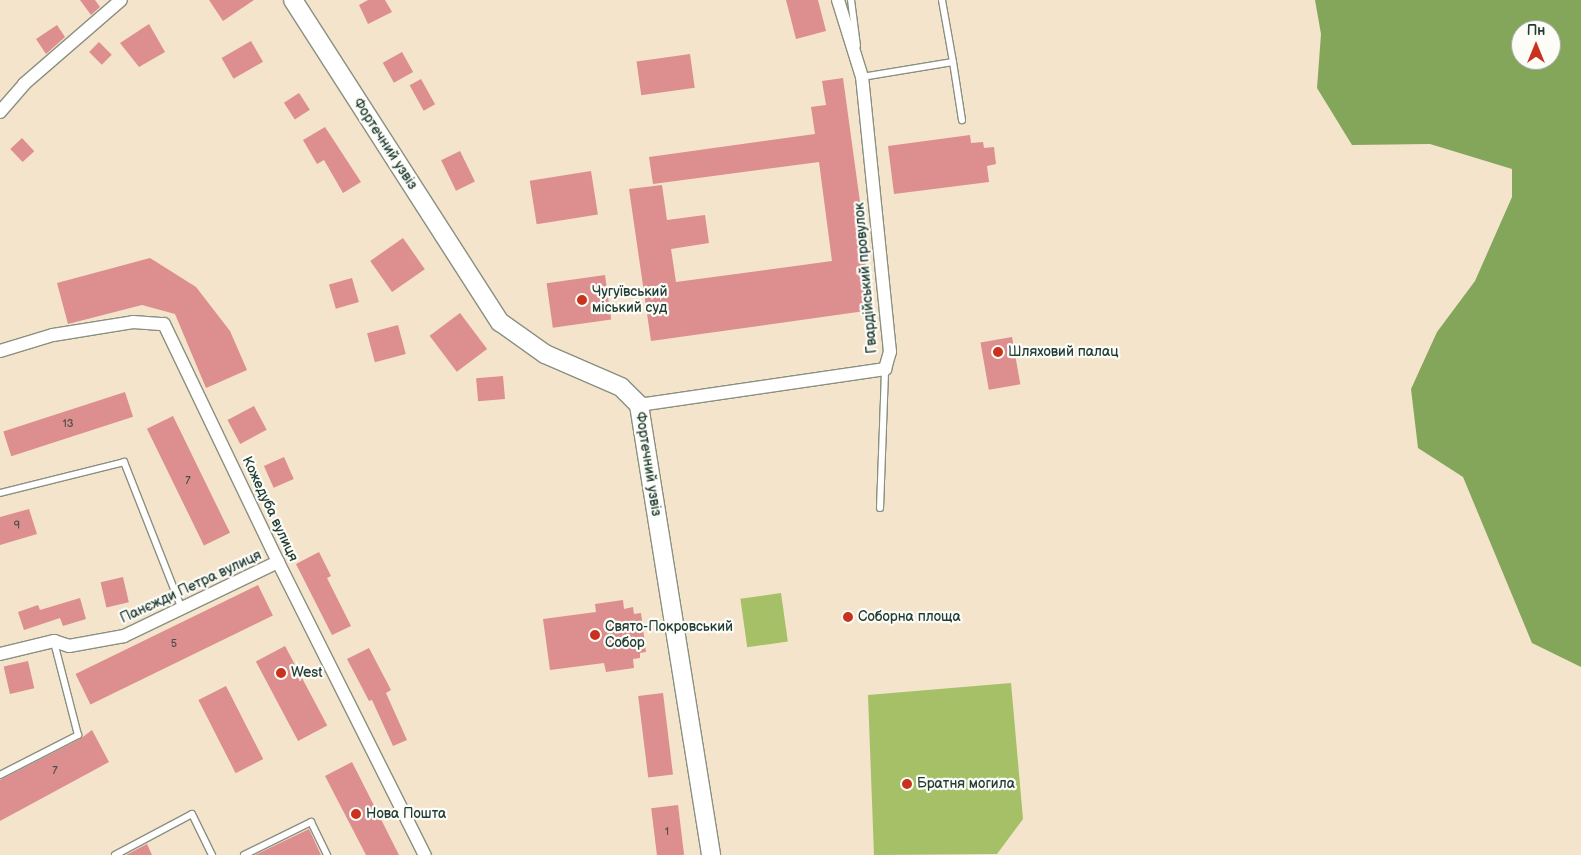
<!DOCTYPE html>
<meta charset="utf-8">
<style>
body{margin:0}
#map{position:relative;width:1581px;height:855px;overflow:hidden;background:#f4e4cb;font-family:"Balsamiq Sans",sans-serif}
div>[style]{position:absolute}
.green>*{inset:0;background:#a5c066;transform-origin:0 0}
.forest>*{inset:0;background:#84a65b}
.building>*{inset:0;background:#dd8e8e;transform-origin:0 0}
.roads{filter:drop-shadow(1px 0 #8a9080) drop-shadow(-1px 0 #8a9080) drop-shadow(0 1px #8a9080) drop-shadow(0 -1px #8a9080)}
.lane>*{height:6px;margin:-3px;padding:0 3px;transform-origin:3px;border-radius:3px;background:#fff}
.street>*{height:12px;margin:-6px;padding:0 6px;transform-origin:6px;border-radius:6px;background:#fff}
.secondary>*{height:18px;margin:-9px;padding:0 9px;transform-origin:9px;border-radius:9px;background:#fff}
.dots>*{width:14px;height:14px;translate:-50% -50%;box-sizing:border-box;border:2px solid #fdfcf7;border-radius:50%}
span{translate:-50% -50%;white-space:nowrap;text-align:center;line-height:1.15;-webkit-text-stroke:4.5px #fdfcf7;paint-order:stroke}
.number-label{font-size:11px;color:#4e514a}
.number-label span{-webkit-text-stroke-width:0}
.street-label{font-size:14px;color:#1f3d34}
.poi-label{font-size:14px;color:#1f3d34}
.left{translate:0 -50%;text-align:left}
.north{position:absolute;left:1511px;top:20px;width:50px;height:50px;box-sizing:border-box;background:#fdfcf7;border:1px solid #a4b0a9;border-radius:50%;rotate:0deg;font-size:14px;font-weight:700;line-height:20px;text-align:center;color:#1f3d34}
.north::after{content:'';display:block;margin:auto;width:18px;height:22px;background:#c8321e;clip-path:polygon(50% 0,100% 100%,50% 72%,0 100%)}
</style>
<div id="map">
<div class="green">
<i style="left:781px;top:593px;width:49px;height:41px;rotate:82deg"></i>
<i style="clip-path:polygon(1011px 683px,1023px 819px,997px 854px,874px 855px,868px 695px)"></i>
</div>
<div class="forest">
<i style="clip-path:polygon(evenodd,1315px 0,1581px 0,1581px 667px,1532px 643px,1463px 477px,1418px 448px,1411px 389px,1437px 332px,1475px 281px,1512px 197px,1512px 169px,1430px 144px,1352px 145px,1317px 88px,1321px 34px,1315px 0,1521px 30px,1551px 30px,1551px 60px,1521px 60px,1521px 30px)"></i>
</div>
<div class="building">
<i style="clip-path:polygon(80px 0,95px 0,100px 7px,91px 15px)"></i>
<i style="clip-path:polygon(209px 0,254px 0,223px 21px)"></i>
<i style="clip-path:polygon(368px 0,385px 0,392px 12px,368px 24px,359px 5px)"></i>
<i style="clip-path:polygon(786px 0,818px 0,826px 31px,796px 39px)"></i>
<i style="clip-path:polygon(149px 24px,165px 52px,139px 67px,120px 43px)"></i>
<i style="clip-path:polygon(57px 25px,65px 37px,46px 54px,36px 39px)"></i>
<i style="left:251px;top:41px;width:24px;height:34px;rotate:60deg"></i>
<i style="left:99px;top:42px;width:18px;height:14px;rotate:45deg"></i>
<i style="left:402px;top:52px;width:23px;height:22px;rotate:61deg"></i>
<i style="left:690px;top:54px;width:34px;height:54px;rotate:82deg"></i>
<i style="clip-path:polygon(843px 78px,867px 253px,864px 254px,872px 310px,651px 341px,629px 189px,662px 185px,667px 220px,705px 215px,709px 243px,671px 249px,676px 282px,832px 261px,819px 162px,653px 184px,649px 157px,815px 134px,811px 107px,826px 105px,822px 81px)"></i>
<i style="left:421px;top:79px;width:29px;height:13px;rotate:61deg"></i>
<i style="left:299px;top:93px;width:20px;height:18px;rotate:57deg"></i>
<i style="clip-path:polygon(325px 127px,361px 182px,343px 193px,324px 160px,317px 164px,303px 140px)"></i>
<i style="clip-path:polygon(970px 135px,971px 143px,983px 142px,984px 148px,994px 147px,996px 164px,987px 166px,989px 182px,894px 194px,888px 146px)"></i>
<i style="left:22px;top:138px;width:18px;height:16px;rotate:47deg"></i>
<i style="left:460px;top:151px;width:34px;height:21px;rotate:64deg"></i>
<i style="left:591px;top:171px;width:44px;height:62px;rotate:81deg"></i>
<i style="left:403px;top:238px;width:38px;height:40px;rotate:55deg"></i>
<i style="clip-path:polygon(150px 258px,196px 287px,230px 331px,247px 370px,206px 388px,175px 314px,142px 305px,68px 324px,57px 283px)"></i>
<i style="left:605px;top:275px;width:45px;height:59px;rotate:82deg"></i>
<i style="left:352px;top:278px;width:25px;height:24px;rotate:74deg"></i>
<i style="left:460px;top:313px;width:45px;height:38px;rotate:53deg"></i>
<i style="left:398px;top:325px;width:30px;height:32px;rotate:75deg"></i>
<i style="left:1012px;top:337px;width:48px;height:32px;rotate:80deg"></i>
<i style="left:503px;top:376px;width:23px;height:27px;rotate:85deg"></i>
<i style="left:125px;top:392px;width:26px;height:128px;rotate:72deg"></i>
<i style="left:254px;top:406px;width:27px;height:30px;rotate:62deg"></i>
<i style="left:173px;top:416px;width:130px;height:29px;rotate:64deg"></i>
<i style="left:284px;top:457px;width:24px;height:22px;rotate:66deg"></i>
<i style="clip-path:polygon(29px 509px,37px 534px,0 545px,0 517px)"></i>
<i style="clip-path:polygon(319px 552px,331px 576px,327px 578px,351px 626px,332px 635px,296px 564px)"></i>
<i style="left:123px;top:577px;width:26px;height:23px;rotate:77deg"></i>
<i style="left:258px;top:585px;width:34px;height:203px;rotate:64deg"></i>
<i style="clip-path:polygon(80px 598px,86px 619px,63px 626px,60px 618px,24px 630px,18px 612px,38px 605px,40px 610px)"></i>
<i style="clip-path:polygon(623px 600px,624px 609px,633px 607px,634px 614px,641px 613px,646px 652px,640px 653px,640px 658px,633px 659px,634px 668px,606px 672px,604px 663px,550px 670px,543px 619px,596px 612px,595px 604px)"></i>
<i style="left:285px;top:646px;width:90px;height:33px;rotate:62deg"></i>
<i style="clip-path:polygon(369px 648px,391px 690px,386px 693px,407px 740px,393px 746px,372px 700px,369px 701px,347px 659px)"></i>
<i style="left:28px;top:661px;width:28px;height:25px;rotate:77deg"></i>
<i style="left:226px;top:686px;width:82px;height:31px;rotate:63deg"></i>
<i style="left:663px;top:693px;width:82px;height:25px;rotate:83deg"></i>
<i style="clip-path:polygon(92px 730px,109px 762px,0 821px,0 780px,80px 739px)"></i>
<i style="clip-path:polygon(352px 762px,399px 855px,366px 855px,325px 776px)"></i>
<i style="left:678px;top:805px;width:50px;height:27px;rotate:83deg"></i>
<i style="clip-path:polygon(309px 829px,321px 855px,255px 855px)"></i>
<i style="clip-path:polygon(147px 844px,152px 855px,126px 855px)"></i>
</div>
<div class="roads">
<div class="lane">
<i style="left:851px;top:0;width:46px;rotate:82.6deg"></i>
<i style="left:953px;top:62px;width:59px;rotate:81.2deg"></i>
<i style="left:862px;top:77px;width:92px;rotate:-9.4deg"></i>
<i style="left:953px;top:62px;width:63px;rotate:-100.1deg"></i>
<i style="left:0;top:493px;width:128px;rotate:-14deg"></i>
<i style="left:124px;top:462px;width:158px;rotate:68.5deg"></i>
<i style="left:880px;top:508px;width:139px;rotate:-87.9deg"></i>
<i style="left:0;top:775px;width:88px;rotate:-27.1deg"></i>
<i style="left:78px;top:735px;width:96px;rotate:-104.5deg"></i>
<i style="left:115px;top:855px;width:87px;rotate:-28deg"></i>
<i style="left:192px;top:814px;width:46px;rotate:64deg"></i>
<i style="left:244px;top:855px;width:75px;rotate:-26.2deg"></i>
<i style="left:311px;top:822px;width:37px;rotate:64deg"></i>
</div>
<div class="street">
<i style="left:0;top:112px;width:37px;rotate:-49deg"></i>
<i style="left:24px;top:84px;width:128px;rotate:-40.9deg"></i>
<i style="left:0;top:351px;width:55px;rotate:-16.8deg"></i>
<i style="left:53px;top:335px;width:81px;rotate:-9.2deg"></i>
<i style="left:133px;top:322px;width:31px;rotate:4deg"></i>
<i style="left:164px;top:324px;width:264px;rotate:64.4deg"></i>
<i style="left:278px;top:562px;width:328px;rotate:63.4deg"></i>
<i style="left:639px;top:405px;width:249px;rotate:-8.3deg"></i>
<i style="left:885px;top:369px;width:18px;rotate:-74deg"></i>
<i style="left:890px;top:352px;width:276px;rotate:-95.8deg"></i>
<i style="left:862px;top:77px;width:81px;rotate:-107.3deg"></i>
<i style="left:0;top:654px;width:56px;rotate:-13.5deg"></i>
<i style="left:54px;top:641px;width:16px;rotate:18deg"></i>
<i style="left:69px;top:646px;width:56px;rotate:-10.3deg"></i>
<i style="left:124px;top:636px;width:171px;rotate:-25.7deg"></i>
</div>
<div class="secondary">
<i style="left:293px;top:0;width:383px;rotate:57.3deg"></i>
<i style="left:500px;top:322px;width:55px;rotate:35.4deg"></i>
<i style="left:545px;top:354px;width:83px;rotate:23.5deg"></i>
<i style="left:621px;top:387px;width:25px;rotate:45deg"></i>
<i style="left:639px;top:405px;width:456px;rotate:80.9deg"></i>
</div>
</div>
<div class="dots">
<i style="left:582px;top:300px;background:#c8321e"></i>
<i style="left:998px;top:352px;background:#c8321e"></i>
<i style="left:848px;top:617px;background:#c8321e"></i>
<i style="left:595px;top:635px;background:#c8321e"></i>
<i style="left:281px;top:673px;background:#c8321e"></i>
<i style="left:907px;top:784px;background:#c8321e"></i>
<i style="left:356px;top:814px;background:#c8321e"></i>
</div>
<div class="number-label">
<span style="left:68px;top:424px">13</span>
<span style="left:188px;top:481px">7</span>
<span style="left:17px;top:526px">9</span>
<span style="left:174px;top:644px">5</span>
<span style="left:55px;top:771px">7</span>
<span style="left:667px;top:832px">1</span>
</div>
<div class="street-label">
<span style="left:385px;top:144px;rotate:57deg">Фортечний узвіз</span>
<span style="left:866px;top:278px;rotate:-95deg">Гвардійський провулок</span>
<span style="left:648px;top:464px;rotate:81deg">Фортечний узвіз</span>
<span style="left:270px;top:509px;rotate:65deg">Кожедуба вулиця</span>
<span style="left:191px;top:587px;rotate:-25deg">Панєжди Петра вулиця</span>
</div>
<div class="poi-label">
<span class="left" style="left:592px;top:300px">Чугуївський<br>міський суд</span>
<span class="left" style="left:1008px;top:352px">Шляховий палац</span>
<span class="left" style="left:858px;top:617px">Соборна площа</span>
<span class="left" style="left:605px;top:635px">Свято-Покровський<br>Собор</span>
<span class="left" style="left:291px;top:673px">West</span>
<span class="left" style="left:917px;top:784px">Братня могила</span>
<span class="left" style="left:366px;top:814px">Нова Пошта</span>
</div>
<div class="north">Пн</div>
</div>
